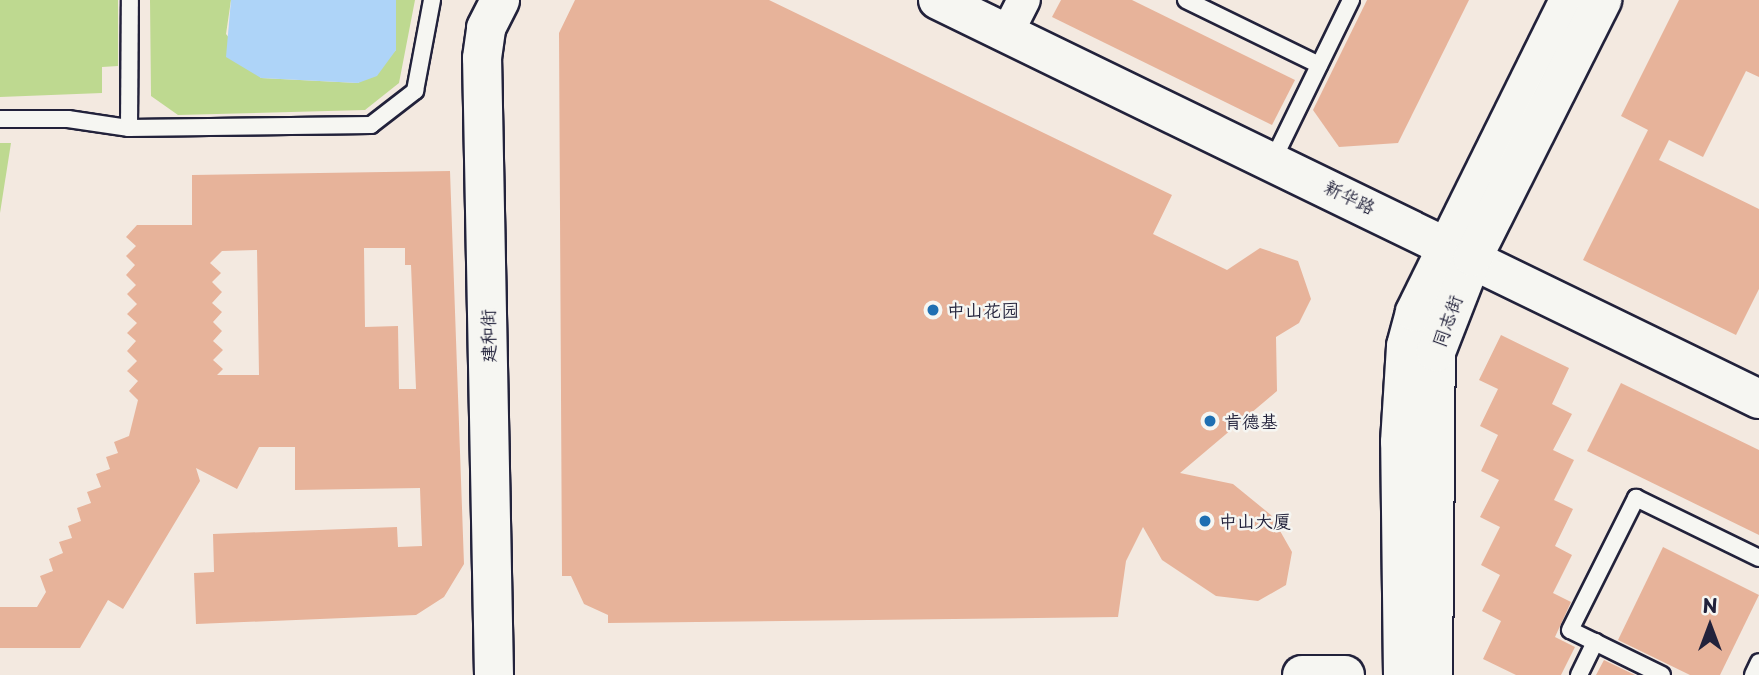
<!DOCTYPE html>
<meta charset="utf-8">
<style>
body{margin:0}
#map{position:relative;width:1759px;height:675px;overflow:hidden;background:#f3e9e0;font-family:"Playpen Sans","LXGW WenKai TC",sans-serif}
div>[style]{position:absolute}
.green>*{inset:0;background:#bed990}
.water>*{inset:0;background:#aed4f8}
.building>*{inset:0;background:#e7b39a}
.roads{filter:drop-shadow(2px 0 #22223b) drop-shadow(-2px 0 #22223b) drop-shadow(0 2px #22223b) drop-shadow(0 -2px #22223b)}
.service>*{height:16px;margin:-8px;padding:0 8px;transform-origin:8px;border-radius:8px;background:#f6f6f2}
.minor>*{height:32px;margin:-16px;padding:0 16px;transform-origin:16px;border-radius:16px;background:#f6f6f2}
.tertiary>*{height:38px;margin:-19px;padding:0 19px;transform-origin:19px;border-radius:19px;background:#f6f6f2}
.secondary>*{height:38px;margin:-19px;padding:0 19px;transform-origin:19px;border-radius:19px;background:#f6f6f2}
.dots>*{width:19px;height:19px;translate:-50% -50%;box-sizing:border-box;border:4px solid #f6f6f2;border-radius:50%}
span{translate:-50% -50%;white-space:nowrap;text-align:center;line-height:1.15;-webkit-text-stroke:5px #f6f6f2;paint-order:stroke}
.street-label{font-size:18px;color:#22223b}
.poi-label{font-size:18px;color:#22223b}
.left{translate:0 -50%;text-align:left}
.north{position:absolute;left:1675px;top:591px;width:70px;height:70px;-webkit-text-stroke:5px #f6f6f2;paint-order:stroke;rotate:0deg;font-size:19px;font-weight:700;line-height:28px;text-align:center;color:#22223b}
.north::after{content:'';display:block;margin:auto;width:24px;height:32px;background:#22223b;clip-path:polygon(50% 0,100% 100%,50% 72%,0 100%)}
</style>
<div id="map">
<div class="green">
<i style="clip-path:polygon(0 0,118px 0,118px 66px,102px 67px,102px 93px,0 97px)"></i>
<i style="clip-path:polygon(150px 0,231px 0,226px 34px,261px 78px,358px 83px,396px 50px,396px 0,415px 0,399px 83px,365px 110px,178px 115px,151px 96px)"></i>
<i style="clip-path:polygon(0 143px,11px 143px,0 213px)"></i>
</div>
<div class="water">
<i style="clip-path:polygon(231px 0,396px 0,396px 50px,377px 76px,358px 83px,261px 78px,226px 57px)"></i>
</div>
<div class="building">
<i style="clip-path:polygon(575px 0,769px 0,1172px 195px,1153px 234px,1227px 270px,1260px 248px,1298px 261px,1311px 299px,1299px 323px,1276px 337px,1277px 391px,1180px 473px,1233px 484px,1271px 515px,1292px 552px,1286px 585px,1258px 601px,1216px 596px,1162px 560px,1143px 527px,1126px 561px,1118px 617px,608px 623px,608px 615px,584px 604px,571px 576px,562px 576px,559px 33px)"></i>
<i style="clip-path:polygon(1061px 0,1132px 0,1295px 80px,1272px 125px,1052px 17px)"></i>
<i style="clip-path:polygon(1367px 0,1469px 0,1398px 143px,1339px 147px,1313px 110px)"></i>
<i style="clip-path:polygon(1679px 0,1759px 0,1759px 77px,1746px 71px,1703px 157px,1669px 140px,1659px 160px,1759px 209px,1759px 289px,1736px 335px,1583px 260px,1648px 130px,1621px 116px)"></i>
<i style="clip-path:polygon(evenodd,450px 171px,464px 564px,444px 597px,416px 615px,196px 624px,194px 573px,214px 572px,213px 534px,397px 527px,398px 547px,422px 546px,420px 488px,295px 490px,295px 447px,259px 447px,237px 489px,196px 468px,200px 481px,123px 609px,108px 600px,80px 648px,0 648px,0 607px,37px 607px,46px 592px,40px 576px,53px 571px,49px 559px,63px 553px,59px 542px,72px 538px,68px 526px,81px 521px,77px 508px,91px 503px,87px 492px,101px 487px,96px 474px,110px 469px,106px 457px,118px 453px,114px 442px,129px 436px,138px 400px,129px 391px,138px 381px,127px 371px,137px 361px,127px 351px,136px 341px,127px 333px,137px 323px,127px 314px,137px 304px,127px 294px,136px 285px,126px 275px,135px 265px,126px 256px,136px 246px,126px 237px,137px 225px,192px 225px,192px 175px,450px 171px,364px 248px,405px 248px,405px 265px,411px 265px,416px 389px,399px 389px,398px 326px,365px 327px,364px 248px,450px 171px,257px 250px,259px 375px,217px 375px,223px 369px,213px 360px,223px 350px,213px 341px,222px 331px,213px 322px,222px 312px,212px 303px,222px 292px,212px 282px,221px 273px,210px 263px,222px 251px,257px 250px)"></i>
<i style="clip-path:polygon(1501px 335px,1569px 368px,1552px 404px,1572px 414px,1553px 450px,1574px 460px,1554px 500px,1573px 509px,1555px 546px,1572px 555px,1553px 593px,1571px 602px,1555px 637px,1575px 647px,1561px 675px,1516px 675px,1483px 659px,1501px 621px,1482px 611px,1500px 575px,1481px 565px,1500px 527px,1480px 517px,1499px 480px,1481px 471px,1498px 435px,1480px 426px,1498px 389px,1479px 380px)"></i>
<i style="clip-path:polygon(1621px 383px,1759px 450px,1759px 535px,1587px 451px)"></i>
<i style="clip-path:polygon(1663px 547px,1759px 595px,1720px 675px,1690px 675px,1618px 640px)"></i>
<i style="clip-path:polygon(1604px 660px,1635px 675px,1596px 675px)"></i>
</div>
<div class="roads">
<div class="service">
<i style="left:1186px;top:0;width:148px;rotate:26deg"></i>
<i style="left:0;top:119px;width:68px"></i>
<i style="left:68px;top:119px;width:62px;rotate:8.4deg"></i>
<i style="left:129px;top:128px;width:242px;rotate:-0.7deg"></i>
<i style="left:371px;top:125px;width:56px;rotate:-37.7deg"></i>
<i style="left:415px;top:91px;width:93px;rotate:-79.4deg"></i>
<i style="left:129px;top:128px;width:128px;rotate:-89.6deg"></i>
<i style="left:1273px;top:160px;width:178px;rotate:-64deg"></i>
<i style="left:1579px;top:675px;width:37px;rotate:-64deg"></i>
<i style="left:1662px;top:675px;width:102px;rotate:-153.9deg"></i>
<i style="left:1570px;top:630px;width:148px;rotate:-63.4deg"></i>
<i style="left:1636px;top:498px;width:137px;rotate:26deg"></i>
<i style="left:1753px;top:675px;width:14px;rotate:-65deg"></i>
</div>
<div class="minor">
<i style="left:1007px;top:33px;width:37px;rotate:-63deg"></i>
</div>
<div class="tertiary">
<i style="left:938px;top:0;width:913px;rotate:25.92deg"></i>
<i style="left:494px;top:675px;width:617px;rotate:-91.11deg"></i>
<i style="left:482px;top:58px;width:30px;rotate:-82deg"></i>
<i style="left:486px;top:28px;width:31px;rotate:-63deg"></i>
<i style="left:1302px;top:675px;width:43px"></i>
</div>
<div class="secondary">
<i style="left:1403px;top:675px;width:233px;rotate:-90.7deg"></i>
<i style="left:1400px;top:442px;width:96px;rotate:-86.4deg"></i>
<i style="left:1406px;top:346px;width:35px;rotate:-75deg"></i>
<i style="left:1415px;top:312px;width:348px;rotate:-63.7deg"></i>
<i style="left:1433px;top:675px;width:323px;rotate:-89.5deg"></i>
<i style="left:1436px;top:352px;width:102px;rotate:-68.7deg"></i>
<i style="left:1473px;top:257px;width:288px;rotate:-63.3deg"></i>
</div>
</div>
<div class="dots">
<i style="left:933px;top:310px;background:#1f6fb2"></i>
<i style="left:1210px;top:421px;background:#1f6fb2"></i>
<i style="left:1205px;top:521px;background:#1f6fb2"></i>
</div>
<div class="street-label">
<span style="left:1350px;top:197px;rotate:26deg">新华路</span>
<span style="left:1447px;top:321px;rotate:-70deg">同志街</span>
<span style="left:488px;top:336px;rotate:-91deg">建和街</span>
</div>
<div class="poi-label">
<span class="left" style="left:947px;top:310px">中山花园</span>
<span class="left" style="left:1224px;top:421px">肯德基</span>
<span class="left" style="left:1219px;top:521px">中山大厦</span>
</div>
<div class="north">N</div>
</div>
